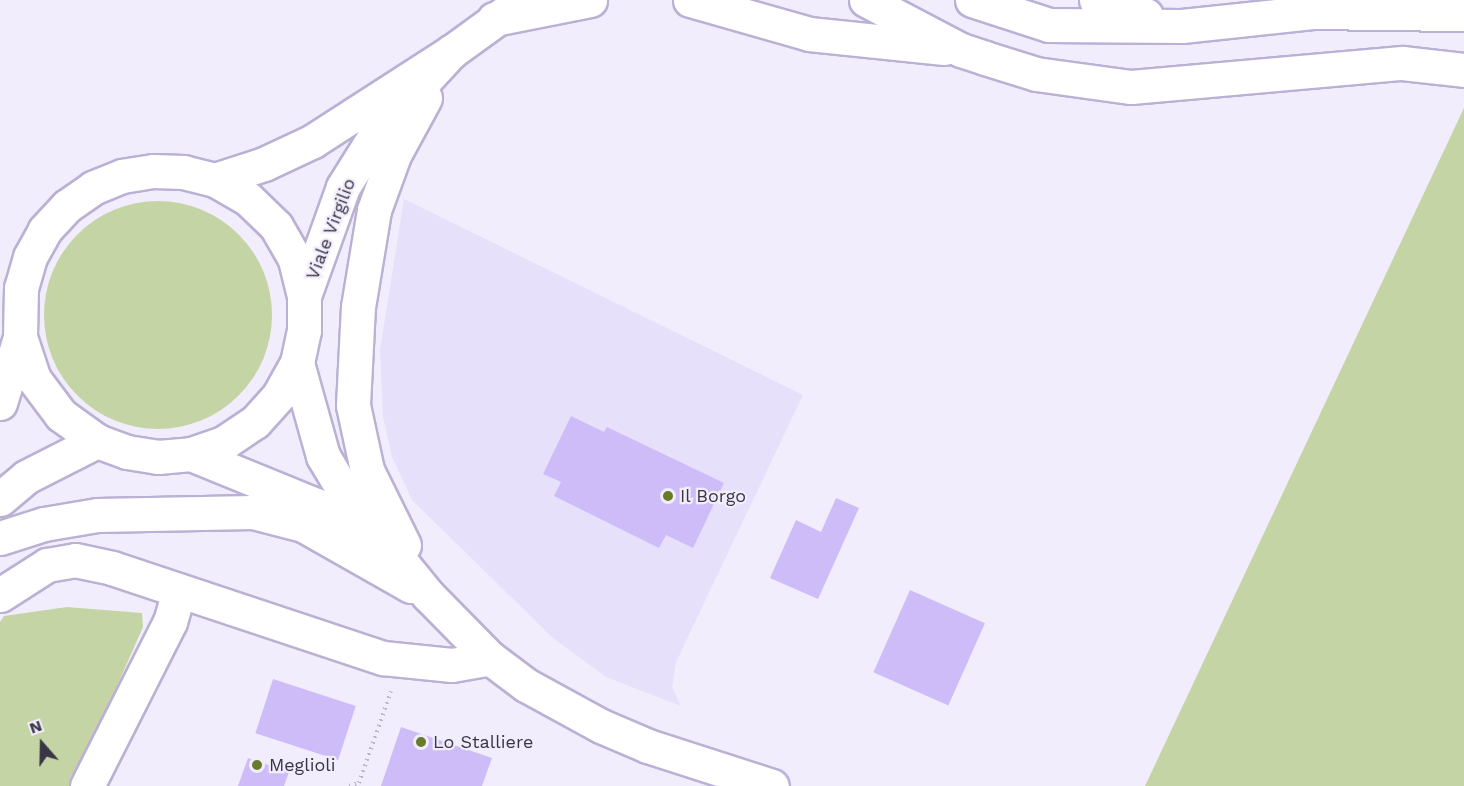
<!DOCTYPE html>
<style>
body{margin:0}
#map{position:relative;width:1464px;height:786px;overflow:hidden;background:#f1edfc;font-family:"Work Sans",sans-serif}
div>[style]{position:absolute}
.built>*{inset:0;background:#e7e0fa}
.green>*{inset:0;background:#c5d4a5}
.round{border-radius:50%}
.building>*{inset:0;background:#cebcf9;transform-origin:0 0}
.path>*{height:4px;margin-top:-2px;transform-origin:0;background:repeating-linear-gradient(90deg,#b9b5c4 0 1.5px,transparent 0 6px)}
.roads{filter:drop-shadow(2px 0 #bab1d4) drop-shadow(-2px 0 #bab1d4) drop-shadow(0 2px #bab1d4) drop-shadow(0 -2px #bab1d4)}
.minor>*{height:33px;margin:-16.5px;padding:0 16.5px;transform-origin:16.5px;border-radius:16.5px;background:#fff}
.highway>*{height:33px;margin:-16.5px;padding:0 16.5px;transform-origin:16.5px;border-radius:16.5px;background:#fff}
.dots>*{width:16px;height:16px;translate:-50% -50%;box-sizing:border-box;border:3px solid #f1edfc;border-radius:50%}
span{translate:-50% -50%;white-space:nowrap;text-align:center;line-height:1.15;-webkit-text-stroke:4.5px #f1edfc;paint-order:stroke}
.street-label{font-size:18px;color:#393544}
.poi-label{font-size:18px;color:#393544}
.left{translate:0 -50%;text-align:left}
.north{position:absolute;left:12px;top:714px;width:60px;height:60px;-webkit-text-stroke:4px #f1edfc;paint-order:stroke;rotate:340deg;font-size:16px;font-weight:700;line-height:24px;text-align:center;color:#393544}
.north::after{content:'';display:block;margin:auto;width:21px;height:27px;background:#393544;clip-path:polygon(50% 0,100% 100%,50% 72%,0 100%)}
</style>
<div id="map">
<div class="built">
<i style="clip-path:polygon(404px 199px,803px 395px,676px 662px,672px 687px,681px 706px,606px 677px,553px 638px,412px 500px,392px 457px,383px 416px,380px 350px)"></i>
</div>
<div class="green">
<i style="clip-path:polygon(1464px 108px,1464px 786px,1145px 786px)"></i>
<i class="round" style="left:44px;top:201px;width:228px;height:228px"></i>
<i style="clip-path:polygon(67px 607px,142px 613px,143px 627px,73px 786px,0 786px,0 622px,4px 616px)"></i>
</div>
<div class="building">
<i style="clip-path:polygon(571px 416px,604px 432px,607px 427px,724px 483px,693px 548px,666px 535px,659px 548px,554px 496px,561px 482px,543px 474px)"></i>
<i style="clip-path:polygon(836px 498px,859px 508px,818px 599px,770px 578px,796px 520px,821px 532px)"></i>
<i style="left:910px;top:590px;width:82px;height:90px;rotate:24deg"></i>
<i style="left:273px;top:679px;width:87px;height:57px;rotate:18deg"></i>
<i style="clip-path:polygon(401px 727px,492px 758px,482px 786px,381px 786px)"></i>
<i style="clip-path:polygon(248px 758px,289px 772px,284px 786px,238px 786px)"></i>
</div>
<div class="path">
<i style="left:349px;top:786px;width:10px;rotate:-17deg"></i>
<i style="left:359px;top:783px;width:97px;rotate:-70.8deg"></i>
</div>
<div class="roads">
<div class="minor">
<i style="left:215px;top:180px;width:52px;rotate:-18.1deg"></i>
<i style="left:264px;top:164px;width:54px;rotate:-25.1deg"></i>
<i style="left:313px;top:141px;width:164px;rotate:-32.8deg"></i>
<i style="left:451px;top:52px;width:82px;rotate:-36deg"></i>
<i style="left:304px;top:296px;width:38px;rotate:-104deg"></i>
<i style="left:295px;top:259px;width:38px;rotate:-120deg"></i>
<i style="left:276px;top:226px;width:39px;rotate:-136deg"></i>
<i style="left:248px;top:199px;width:38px;rotate:-150deg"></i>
<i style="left:215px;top:180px;width:32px;rotate:-166deg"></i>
<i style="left:184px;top:172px;width:31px;rotate:-178deg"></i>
<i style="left:153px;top:171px;width:31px;rotate:171deg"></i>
<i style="left:122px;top:176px;width:31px;rotate:158deg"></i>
<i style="left:93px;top:188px;width:32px;rotate:145deg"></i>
<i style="left:67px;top:206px;width:33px;rotate:133deg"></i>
<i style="left:45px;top:230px;width:31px;rotate:119deg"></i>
<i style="left:30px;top:257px;width:32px;rotate:106deg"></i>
<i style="left:21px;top:288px;width:49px;rotate:91.2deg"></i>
<i style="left:20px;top:337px;width:44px;rotate:71.6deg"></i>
<i style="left:34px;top:379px;width:45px;rotate:53.1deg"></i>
<i style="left:61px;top:415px;width:44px;rotate:35.8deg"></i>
<i style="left:97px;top:441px;width:32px;rotate:20deg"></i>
<i style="left:127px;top:452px;width:31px;rotate:9deg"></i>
<i style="left:158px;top:457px;width:33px;rotate:-5deg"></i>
<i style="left:191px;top:454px;width:36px;rotate:-19deg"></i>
<i style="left:225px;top:442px;width:36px;rotate:-34deg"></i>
<i style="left:255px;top:422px;width:36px;rotate:-48deg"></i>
<i style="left:279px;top:395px;width:37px;rotate:-61deg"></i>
<i style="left:297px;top:363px;width:34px;rotate:-78deg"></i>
<i style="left:304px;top:330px;width:34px;rotate:-90deg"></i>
<i style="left:304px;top:296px;width:116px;rotate:-70.3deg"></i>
<i style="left:343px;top:187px;width:66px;rotate:-58deg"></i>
<i style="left:378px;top:131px;width:108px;rotate:-47.3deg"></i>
<i style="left:297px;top:363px;width:97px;rotate:74.4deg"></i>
<i style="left:323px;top:456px;width:43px;rotate:59.3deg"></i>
<i style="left:345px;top:493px;width:132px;rotate:50.9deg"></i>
<i style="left:428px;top:595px;width:88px;rotate:45.5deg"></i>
<i style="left:490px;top:658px;width:45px;rotate:36.9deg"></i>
<i style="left:526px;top:685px;width:85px;rotate:28.7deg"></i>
<i style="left:601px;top:726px;width:51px;rotate:23.1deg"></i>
<i style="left:648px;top:746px;width:130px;rotate:17.9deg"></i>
<i style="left:0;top:403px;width:69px;rotate:-73.1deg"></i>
<i style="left:191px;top:454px;width:135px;rotate:22.2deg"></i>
<i style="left:316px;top:505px;width:49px;rotate:37.6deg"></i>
<i style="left:0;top:499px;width:34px;rotate:-40deg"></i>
<i style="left:26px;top:477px;width:80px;rotate:-26.9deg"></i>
<i style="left:0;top:538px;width:46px;rotate:-17.7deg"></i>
<i style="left:44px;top:524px;width:54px;rotate:-9.6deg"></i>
<i style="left:97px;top:515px;width:156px;rotate:-1.1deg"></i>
<i style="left:253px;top:512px;width:52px;rotate:14.6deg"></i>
<i style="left:303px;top:525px;width:124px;rotate:29.5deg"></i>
<i style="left:404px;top:545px;width:84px;rotate:-116.3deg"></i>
<i style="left:367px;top:470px;width:66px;rotate:-102.2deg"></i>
<i style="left:353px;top:405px;width:98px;rotate:-87.1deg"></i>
<i style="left:358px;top:307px;width:98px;rotate:-80.6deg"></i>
<i style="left:374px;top:210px;width:59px;rotate:-70deg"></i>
<i style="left:394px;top:155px;width:65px;rotate:-61.5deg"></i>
<i style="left:0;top:595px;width:56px;rotate:-32.6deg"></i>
<i style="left:47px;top:565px;width:28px;rotate:-10deg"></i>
<i style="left:75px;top:560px;width:38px;rotate:12deg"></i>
<i style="left:112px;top:568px;width:286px;rotate:18.4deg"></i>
<i style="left:383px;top:658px;width:69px;rotate:5.8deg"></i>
<i style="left:452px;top:665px;width:39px;rotate:-10deg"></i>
<i style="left:87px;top:786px;width:184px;rotate:-63.2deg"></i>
<i style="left:170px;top:622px;width:32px;rotate:-74deg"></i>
</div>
<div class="highway">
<i style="left:690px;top:0;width:124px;rotate:15.9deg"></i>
<i style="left:809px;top:34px;width:136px;rotate:5.9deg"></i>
<i style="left:866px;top:0;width:107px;rotate:27.8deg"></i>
<i style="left:961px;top:50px;width:25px;rotate:18deg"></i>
<i style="left:985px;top:58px;width:53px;rotate:17.4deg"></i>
<i style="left:1036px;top:74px;width:96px;rotate:7.8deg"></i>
<i style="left:1131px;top:87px;width:272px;rotate:-5.1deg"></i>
<i style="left:1402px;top:63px;width:62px;rotate:6.4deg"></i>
<i style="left:972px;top:0;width:81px;rotate:18deg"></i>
<i style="left:1049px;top:25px;width:133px;rotate:0.4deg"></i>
<i style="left:1182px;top:26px;width:131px;rotate:-6.1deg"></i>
<i style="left:1312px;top:12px;width:152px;rotate:0.8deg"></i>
<i style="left:1096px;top:0;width:52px;rotate:16.7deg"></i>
<i style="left:494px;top:19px;width:98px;rotate:-11.2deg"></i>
</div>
</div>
<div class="dots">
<i style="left:668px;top:496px;background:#677b2b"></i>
<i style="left:421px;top:742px;background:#677b2b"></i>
<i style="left:257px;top:765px;background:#677b2b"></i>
</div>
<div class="street-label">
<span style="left:331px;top:229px;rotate:-69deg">Viale Virgilio</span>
</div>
<div class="poi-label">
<span class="left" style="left:680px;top:496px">Il Borgo</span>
<span class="left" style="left:433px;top:742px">Lo Stalliere</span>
<span class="left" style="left:269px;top:765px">Meglioli</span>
</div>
<div class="north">N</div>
</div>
